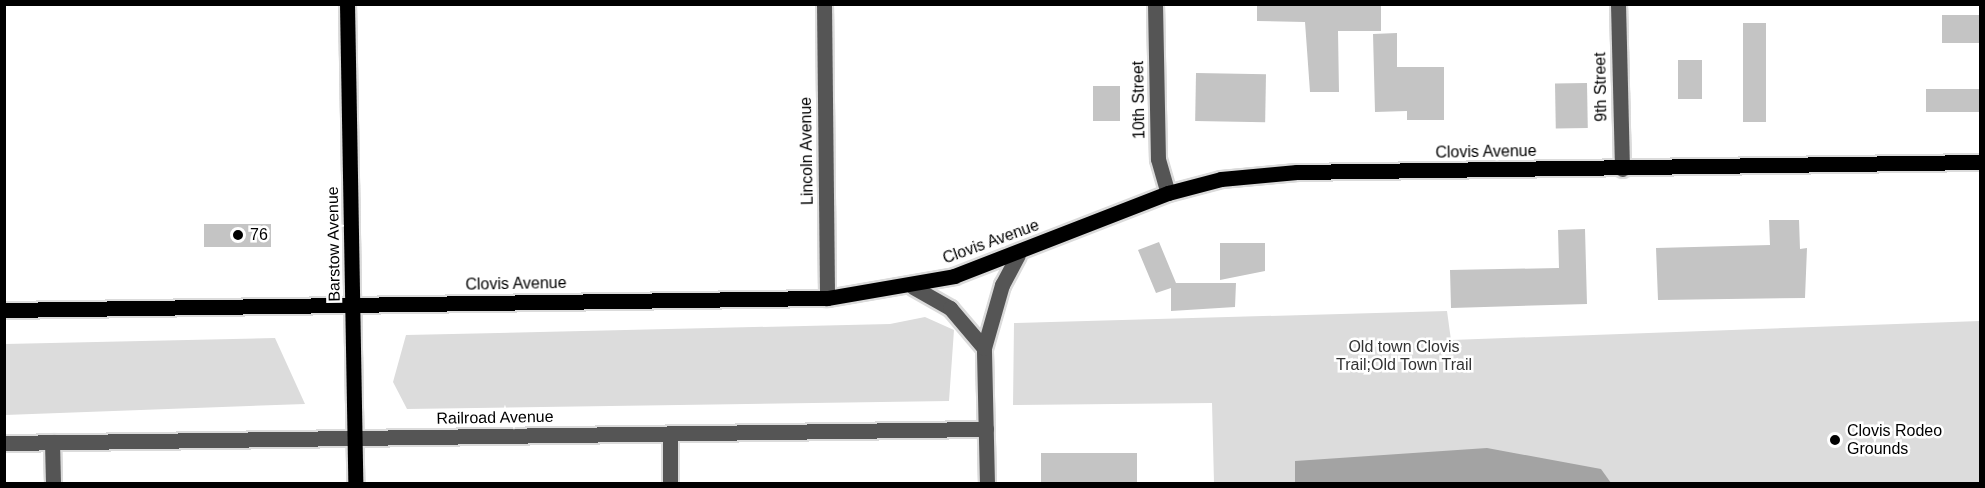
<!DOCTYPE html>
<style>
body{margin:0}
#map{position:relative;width:1985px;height:488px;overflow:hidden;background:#fff;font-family:Helvetica,sans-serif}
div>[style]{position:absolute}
.green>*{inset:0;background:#dcdcdc}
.water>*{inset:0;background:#a3a3a3}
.building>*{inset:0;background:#c4c4c4;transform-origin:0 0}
.roads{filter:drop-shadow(2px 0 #dbdbdb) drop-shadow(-2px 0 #dbdbdb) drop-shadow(0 2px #dbdbdb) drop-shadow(0 -2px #dbdbdb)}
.minor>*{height:15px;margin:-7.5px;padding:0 7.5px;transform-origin:7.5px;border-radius:7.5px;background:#555}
.major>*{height:15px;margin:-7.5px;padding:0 7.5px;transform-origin:7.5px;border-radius:7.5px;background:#000}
.dots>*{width:16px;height:16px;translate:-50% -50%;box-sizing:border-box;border:3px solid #fff;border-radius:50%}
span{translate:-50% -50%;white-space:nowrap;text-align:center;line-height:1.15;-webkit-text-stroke:5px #fff;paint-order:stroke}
.street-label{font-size:16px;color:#000}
.poi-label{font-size:16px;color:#000}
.left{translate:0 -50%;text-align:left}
.park-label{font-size:16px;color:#333}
.frame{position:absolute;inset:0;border:6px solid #000;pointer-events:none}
</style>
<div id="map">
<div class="green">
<i style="clip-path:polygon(1447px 311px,1451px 340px,1980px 321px,1980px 483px,1214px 483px,1212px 403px,1013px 405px,1014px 323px)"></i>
<i style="clip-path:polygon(925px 317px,954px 330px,949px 401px,407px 409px,393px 382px,406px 335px,890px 324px)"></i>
<i style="clip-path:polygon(275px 338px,305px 404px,5px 415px,5px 344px)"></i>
</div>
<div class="water">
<i style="clip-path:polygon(1487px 448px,1601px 469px,1611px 483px,1295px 483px,1295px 461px)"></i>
</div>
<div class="building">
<i style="clip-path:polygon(1257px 4px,1381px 4px,1381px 31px,1338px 31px,1339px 92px,1310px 92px,1305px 22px,1257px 21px)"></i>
<i style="left:1980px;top:15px;width:28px;height:38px;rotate:90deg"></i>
<i style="left:1743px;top:23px;width:23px;height:99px"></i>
<i style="clip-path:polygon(1397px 33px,1397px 67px,1444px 67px,1444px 120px,1407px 120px,1407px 111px,1375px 112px,1373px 34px)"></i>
<i style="left:1678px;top:60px;width:24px;height:39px"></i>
<i style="left:1196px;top:73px;width:70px;height:48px;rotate:1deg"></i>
<i style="left:1587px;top:83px;width:45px;height:32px;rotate:89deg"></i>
<i style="left:1093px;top:86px;width:27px;height:35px"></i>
<i style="left:1926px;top:89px;width:54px;height:23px"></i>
<i style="clip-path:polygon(1769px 220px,1799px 220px,1800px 249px,1807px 248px,1805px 298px,1658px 300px,1656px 248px,1770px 245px)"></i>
<i style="left:204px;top:224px;width:67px;height:23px"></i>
<i style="clip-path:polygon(1585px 229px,1587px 304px,1451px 308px,1450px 270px,1559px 268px,1558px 230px)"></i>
<i style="clip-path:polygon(1159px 242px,1176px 283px,1236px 283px,1235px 307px,1171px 311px,1171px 288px,1156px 293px,1138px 250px)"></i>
<i style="clip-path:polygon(1220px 243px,1265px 243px,1265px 271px,1220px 280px)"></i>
<i style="left:1041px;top:453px;width:96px;height:30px"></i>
</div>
<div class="roads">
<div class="minor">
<i style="left:824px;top:4px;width:294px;rotate:89.4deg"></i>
<i style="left:1155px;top:4px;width:155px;rotate:88.9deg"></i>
<i style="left:1158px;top:159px;width:35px;rotate:74deg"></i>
<i style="left:1618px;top:4px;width:165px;rotate:88.6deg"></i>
<i style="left:913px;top:287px;width:43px;rotate:29.6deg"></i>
<i style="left:950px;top:308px;width:52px;rotate:49.6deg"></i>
<i style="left:52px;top:442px;width:42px;rotate:88.6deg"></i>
<i style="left:4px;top:443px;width:982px;rotate:-0.82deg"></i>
<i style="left:670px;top:484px;width:50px;rotate:-90deg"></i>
<i style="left:987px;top:484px;width:136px;rotate:-91.3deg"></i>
<i style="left:984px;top:348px;width:66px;rotate:-74.1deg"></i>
<i style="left:1002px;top:285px;width:34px;rotate:-62deg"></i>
</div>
<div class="major">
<i style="left:347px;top:4px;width:480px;rotate:89deg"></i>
<i style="left:4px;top:310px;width:823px;rotate:-0.84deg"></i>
<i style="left:827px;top:298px;width:129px;rotate:-9.8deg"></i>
<i style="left:954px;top:276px;width:230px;rotate:-21.2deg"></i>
<i style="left:1168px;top:193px;width:55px;rotate:-14.8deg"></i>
<i style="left:1221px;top:179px;width:76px;rotate:-5.3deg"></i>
<i style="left:1297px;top:172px;width:683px;rotate:-0.84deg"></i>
</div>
</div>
<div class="dots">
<i style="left:238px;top:235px;background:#000"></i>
<i style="left:1835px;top:440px;background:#000"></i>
</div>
<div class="street-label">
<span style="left:1601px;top:87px;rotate:-91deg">9th Street</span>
<span style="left:1139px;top:100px;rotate:-91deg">10th Street</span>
<span style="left:807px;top:151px;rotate:-91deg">Lincoln Avenue</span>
<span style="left:1486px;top:152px;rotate:-1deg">Clovis Avenue</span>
<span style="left:991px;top:242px;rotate:-20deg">Clovis Avenue</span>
<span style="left:334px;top:244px;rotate:-91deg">Barstow Avenue</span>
<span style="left:516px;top:284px;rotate:-1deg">Clovis Avenue</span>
<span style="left:495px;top:418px;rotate:-1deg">Railroad Avenue</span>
</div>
<div class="poi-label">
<span class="left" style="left:250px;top:235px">76</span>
<span class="left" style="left:1847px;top:440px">Clovis Rodeo<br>Grounds</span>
</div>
<div class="park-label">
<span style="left:1404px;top:356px">Old town Clovis<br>Trail;Old Town Trail</span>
</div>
<div class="frame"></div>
</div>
